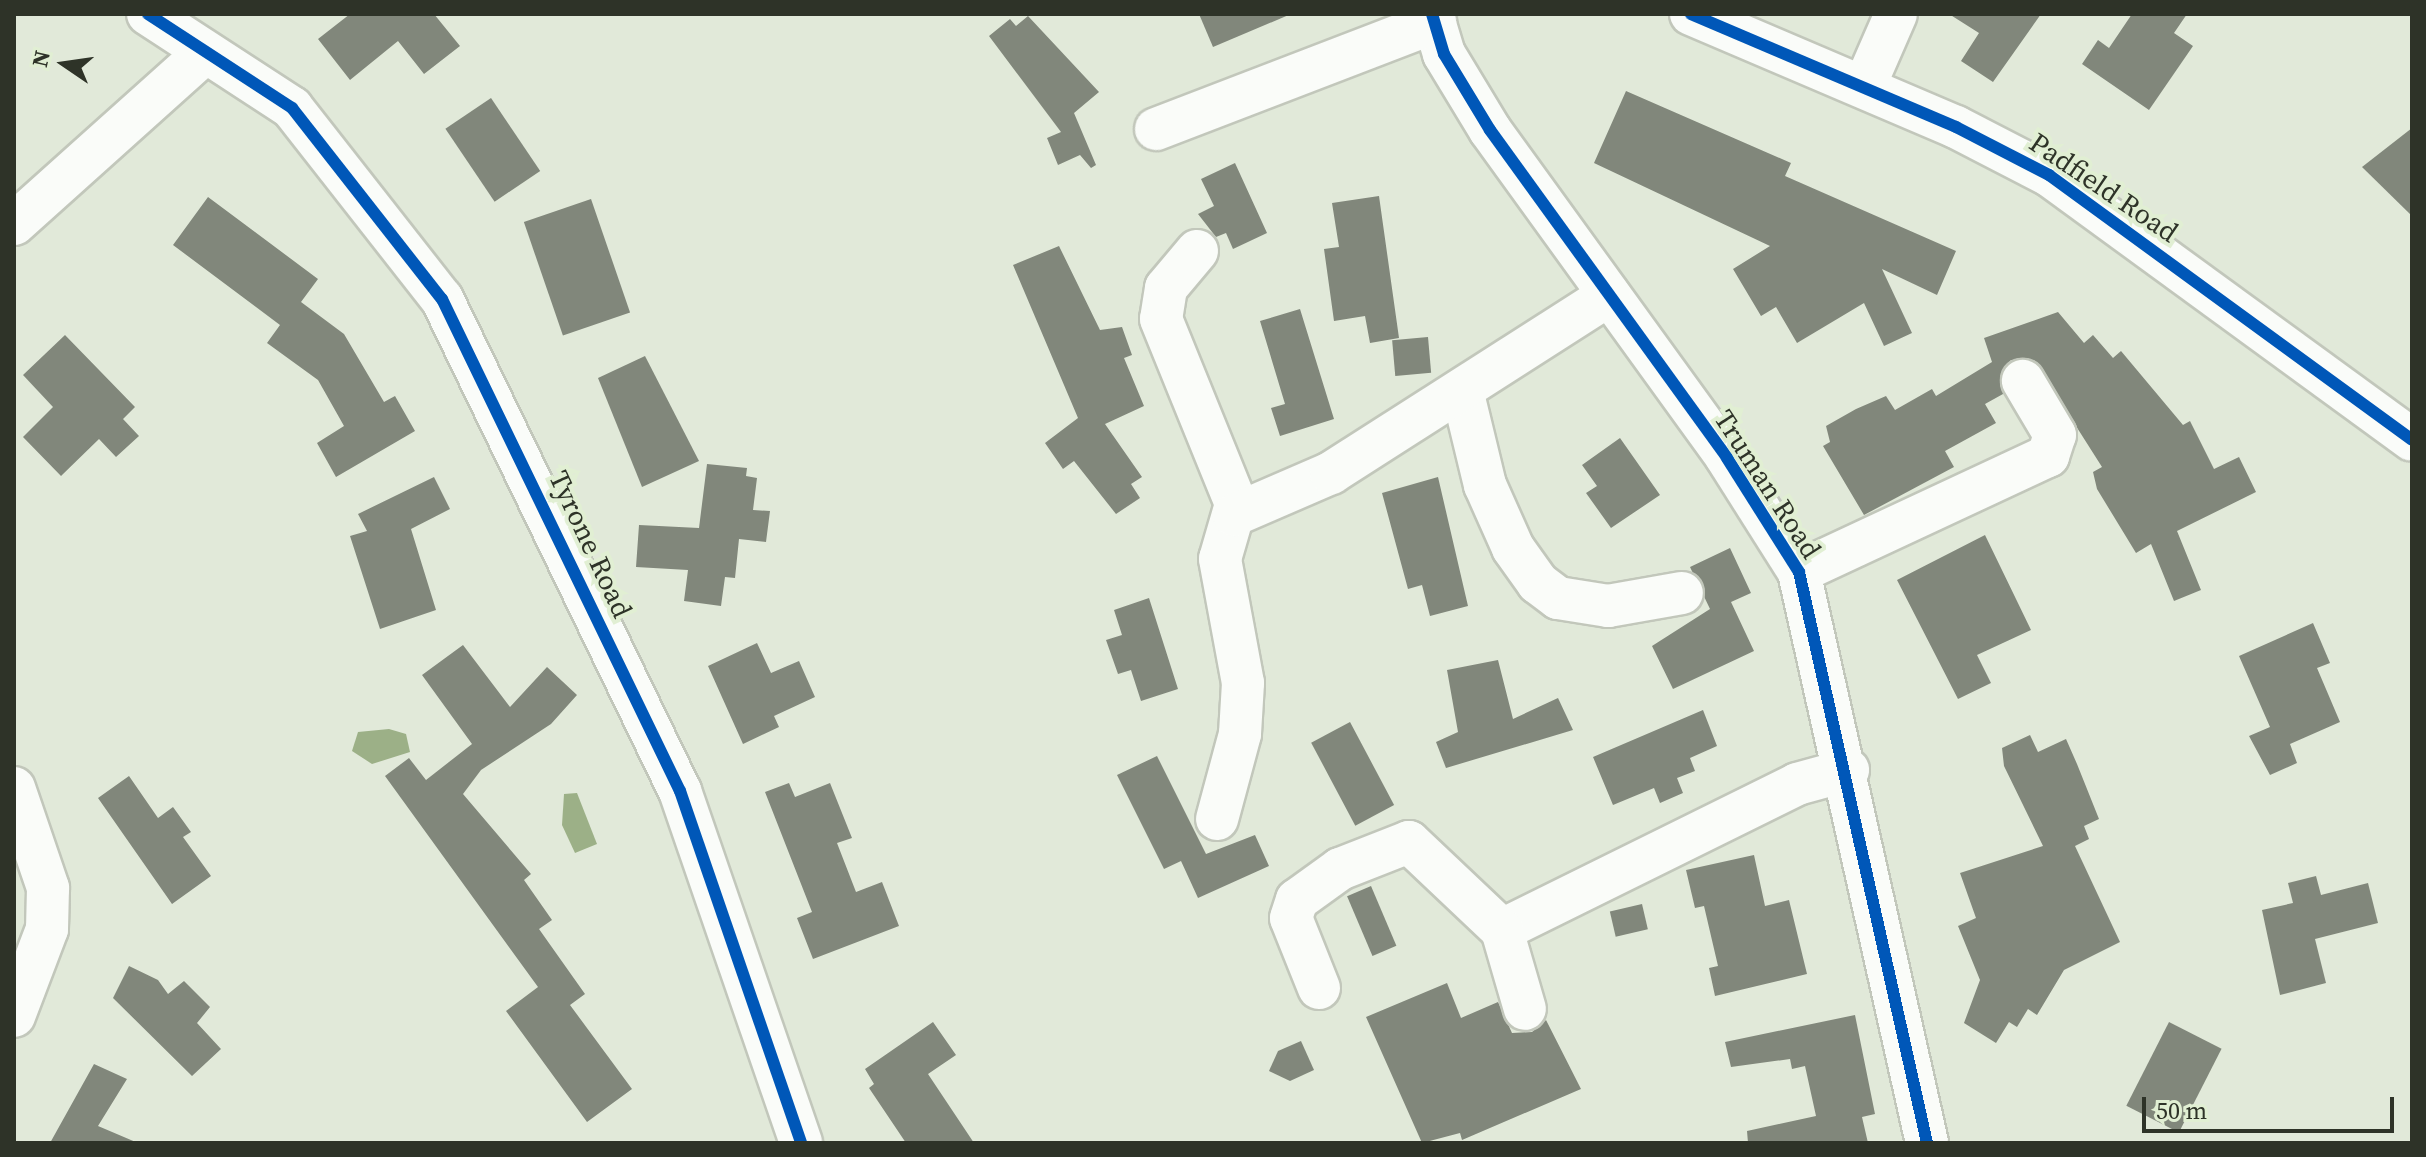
<!DOCTYPE html>
<style>
body{margin:0}
#map{position:relative;width:2426px;height:1157px;overflow:hidden;background:#e1e9d9;font-family:"Source Serif 4",serif}
div>[style]{position:absolute}
.water>*{inset:0;background:#9cb087}
.building>*{inset:0;background:#81877b;transform-origin:0 0}
.roads{filter:drop-shadow(2px 0 #c2c7bb) drop-shadow(-2px 0 #c2c7bb) drop-shadow(0 2px #c2c7bb) drop-shadow(0 -2px #c2c7bb)}
.minor>*{height:42px;margin:-21px;padding:0 21px;transform-origin:21px;border-radius:21px;background:#fafcf9}
.cycleway>*{height:12px;margin:-6px;padding:0 6px;transform-origin:6px;border-radius:6px;background:#0057b8}
span{translate:-50% -50%;white-space:nowrap;text-align:center;line-height:1.15;-webkit-text-stroke:8px #e1efd3;paint-order:stroke}
.street-label{font-size:28px;color:#2e3328}
.frame{position:absolute;inset:0;border:16px solid #2e3328;pointer-events:none}
.north{position:absolute;left:24px;top:24px;width:80px;height:80px;-webkit-text-stroke:6px #e1efd3;paint-order:stroke;rotate:283deg;font-size:22px;font-weight:700;line-height:32px;text-align:center;color:#2e3328}
.north::after{content:'';display:block;margin:auto;width:28px;height:36px;background:#2e3328;clip-path:polygon(50% 0,100% 100%,50% 72%,0 100%)}
.scale{position:absolute;left:2142px;top:1097px;width:252px;height:36px;box-sizing:border-box;border:4px solid #2e3328;border-top:0;padding-left:10px;font-size:24px;line-height:28px;white-space:nowrap;color:#2e3328;-webkit-text-stroke:6px #e1efd3;paint-order:stroke}
</style>
<div id="map">
<div class="water">
<i style="clip-path:polygon(389px 729px,406px 734px,410px 752px,372px 764px,352px 751px,358px 732px)"></i>
<i style="clip-path:polygon(577px 793px,597px 844px,575px 853px,562px 825px,564px 794px)"></i>
</div>
<div class="building">
<i style="clip-path:polygon(350px 14px,434px 14px,460px 46px,424px 74px,398px 41px,350px 80px,318px 39px)"></i>
<i style="clip-path:polygon(1199px 14px,1291px 14px,1213px 47px)"></i>
<i style="clip-path:polygon(1949px 14px,2041px 14px,1993px 82px,1961px 61px,1979px 33px)"></i>
<i style="clip-path:polygon(2132px 14px,2187px 14px,2174px 33px,2193px 46px,2149px 110px,2082px 64px,2098px 40px,2109px 48px)"></i>
<i style="clip-path:polygon(1028px 16px,1099px 92px,1074px 113px,1096px 165px,1091px 168px,1080px 155px,1058px 165px,1047px 138px,1061px 132px,989px 36px,1010px 19px,1016px 26px)"></i>
<i style="clip-path:polygon(1626px 91px,1791px 163px,1785px 176px,1956px 251px,1937px 295px,1882px 269px,1912px 333px,1884px 346px,1864px 303px,1797px 343px,1776px 307px,1761px 316px,1733px 269px,1770px 246px,1594px 163px)"></i>
<i style="left:491px;top:98px;width:88px;height:55px;rotate:56deg"></i>
<i style="clip-path:polygon(2412px 128px,2412px 216px,2362px 167px)"></i>
<i style="clip-path:polygon(1235px 163px,1267px 233px,1233px 249px,1226px 233px,1216px 237px,1198px 214px,1214px 206px,1201px 179px)"></i>
<i style="clip-path:polygon(1379px 196px,1399px 338px,1370px 343px,1365px 316px,1334px 321px,1324px 249px,1339px 247px,1332px 203px)"></i>
<i style="clip-path:polygon(208px 197px,318px 279px,301px 302px,344px 334px,384px 402px,395px 396px,415px 431px,336px 477px,317px 443px,344px 426px,318px 380px,267px 343px,280px 325px,173px 245px)"></i>
<i style="left:591px;top:199px;width:120px;height:71px;rotate:71deg"></i>
<i style="clip-path:polygon(1059px 246px,1100px 330px,1122px 327px,1132px 355px,1124px 358px,1144px 406px,1105px 424px,1142px 477px,1131px 484px,1140px 498px,1116px 514px,1074px 461px,1063px 469px,1045px 443px,1078px 418px,1013px 265px)"></i>
<i style="clip-path:polygon(1300px 309px,1334px 419px,1280px 436px,1271px 408px,1285px 404px,1260px 321px)"></i>
<i style="clip-path:polygon(2058px 312px,2084px 343px,2093px 335px,2113px 358px,2121px 351px,2183px 425px,2190px 421px,2214px 469px,2239px 457px,2256px 492px,2177px 531px,2201px 590px,2174px 601px,2151px 544px,2136px 553px,2097px 489px,2093px 472px,2102px 467px,2034px 360px,2011px 360px,2003px 369px,2003px 394px,1985px 404px,1996px 423px,1945px 451px,1954px 467px,1864px 515px,1823px 446px,1830px 442px,1826px 426px,1856px 409px,1886px 396px,1895px 410px,1932px 389px,1936px 396px,1992px 362px,1984px 338px)"></i>
<i style="clip-path:polygon(65px 335px,135px 407px,123px 419px,139px 436px,116px 457px,99px 439px,61px 476px,23px 437px,53px 407px,23px 375px)"></i>
<i style="left:1428px;top:337px;width:36px;height:36px;rotate:85deg"></i>
<i style="clip-path:polygon(645px 356px,699px 461px,642px 487px,598px 378px)"></i>
<i style="clip-path:polygon(1620px 438px,1660px 495px,1611px 528px,1586px 493px,1597px 486px,1582px 465px)"></i>
<i style="clip-path:polygon(707px 464px,747px 468px,746px 476px,757px 478px,753px 510px,770px 511px,766px 542px,739px 539px,735px 578px,725px 577px,721px 606px,684px 601px,688px 570px,636px 567px,639px 525px,699px 528px)"></i>
<i style="clip-path:polygon(434px 477px,450px 509px,411px 529px,436px 610px,380px 629px,350px 536px,367px 531px,358px 514px)"></i>
<i style="clip-path:polygon(1438px 477px,1468px 606px,1430px 616px,1422px 585px,1408px 589px,1382px 493px)"></i>
<i style="clip-path:polygon(1985px 535px,2031px 630px,1977px 655px,1991px 683px,1958px 699px,1897px 580px)"></i>
<i style="clip-path:polygon(1730px 548px,1751px 593px,1731px 602px,1754px 651px,1673px 689px,1652px 646px,1710px 609px,1690px 567px)"></i>
<i style="clip-path:polygon(1149px 598px,1178px 689px,1141px 701px,1131px 670px,1118px 674px,1106px 640px,1122px 635px,1114px 610px)"></i>
<i style="clip-path:polygon(2313px 623px,2330px 663px,2317px 668px,2340px 722px,2290px 744px,2297px 763px,2270px 775px,2249px 736px,2270px 727px,2239px 656px)"></i>
<i style="clip-path:polygon(757px 643px,771px 673px,799px 661px,815px 697px,774px 716px,779px 727px,743px 744px,708px 666px)"></i>
<i style="clip-path:polygon(463px 645px,510px 707px,547px 667px,577px 695px,551px 724px,481px 770px,463px 794px,531px 874px,524px 880px,552px 920px,539px 929px,585px 994px,570px 1005px,632px 1089px,587px 1122px,506px 1011px,538px 987px,385px 776px,409px 758px,426px 780px,472px 744px,422px 675px)"></i>
<i style="clip-path:polygon(1498px 660px,1513px 719px,1558px 698px,1573px 730px,1446px 768px,1436px 742px,1458px 732px,1447px 670px)"></i>
<i style="clip-path:polygon(1703px 710px,1717px 746px,1690px 758px,1695px 771px,1677px 778px,1683px 793px,1660px 803px,1654px 788px,1613px 805px,1593px 757px)"></i>
<i style="left:1350px;top:722px;width:94px;height:44px;rotate:62deg"></i>
<i style="clip-path:polygon(2030px 735px,2038px 752px,2066px 739px,2077px 764px,2099px 819px,2084px 826px,2089px 839px,2075px 846px,2120px 942px,2064px 970px,2037px 1015px,2028px 1009px,2017px 1027px,2009px 1022px,1996px 1043px,1964px 1023px,1980px 980px,1958px 926px,1976px 918px,1960px 873px,2043px 846px,2004px 766px,2002px 748px)"></i>
<i style="clip-path:polygon(1157px 756px,1206px 854px,1255px 835px,1269px 866px,1198px 898px,1181px 861px,1164px 869px,1117px 775px)"></i>
<i style="clip-path:polygon(129px 776px,158px 818px,173px 807px,191px 832px,183px 837px,211px 876px,172px 904px,98px 798px)"></i>
<i style="clip-path:polygon(789px 783px,795px 797px,830px 783px,852px 838px,837px 843px,856px 892px,882px 882px,899px 926px,813px 959px,797px 918px,812px 912px,765px 792px)"></i>
<i style="clip-path:polygon(1754px 855px,1765px 906px,1789px 900px,1807px 974px,1715px 996px,1709px 968px,1718px 966px,1704px 906px,1695px 908px,1686px 870px)"></i>
<i style="clip-path:polygon(2316px 876px,2321px 895px,2368px 883px,2378px 923px,2315px 939px,2326px 983px,2280px 995px,2262px 910px,2293px 903px,2288px 883px)"></i>
<i style="left:1371px;top:886px;width:65px;height:26px;rotate:67deg"></i>
<i style="left:1642px;top:904px;width:26px;height:33px;rotate:77deg"></i>
<i style="clip-path:polygon(129px 966px,158px 980px,168px 994px,184px 981px,210px 1007px,197px 1023px,221px 1049px,192px 1076px,113px 998px)"></i>
<i style="clip-path:polygon(1447px 983px,1461px 1018px,1498px 1002px,1512px 1033px,1532px 1032px,1546px 1020px,1581px 1089px,1462px 1140px,1460px 1133px,1422px 1143px,1366px 1017px)"></i>
<i style="clip-path:polygon(1855px 1015px,1875px 1114px,1862px 1117px,1868px 1143px,1748px 1143px,1747px 1131px,1816px 1116px,1805px 1066px,1792px 1069px,1790px 1059px,1731px 1067px,1725px 1042px)"></i>
<i style="clip-path:polygon(933px 1022px,956px 1055px,928px 1074px,974px 1143px,906px 1143px,869px 1088px,874px 1084px,865px 1069px)"></i>
<i style="left:2169px;top:1022px;width:59px;height:94px;rotate:27deg"></i>
<i style="clip-path:polygon(1301px 1041px,1314px 1070px,1290px 1081px,1269px 1071px,1278px 1051px)"></i>
<i style="clip-path:polygon(94px 1064px,127px 1079px,98px 1126px,138px 1143px,50px 1143px)"></i>
</div>
<div class="roads">
<div class="minor">
<i style="left:148px;top:14px;width:172px;rotate:33.1deg"></i>
<i style="left:292px;top:108px;width:243px;rotate:51.9deg"></i>
<i style="left:442px;top:299px;width:547px;rotate:64.19deg"></i>
<i style="left:680px;top:791px;width:372px;rotate:71deg"></i>
<i style="left:1432px;top:14px;width:42px;rotate:73.3deg"></i>
<i style="left:1444px;top:54px;width:89px;rotate:58.8deg"></i>
<i style="left:1490px;top:130px;width:405px;rotate:54.1deg"></i>
<i style="left:1727px;top:458px;width:135px;rotate:57.7deg"></i>
<i style="left:1799px;top:572px;width:585px;rotate:77.36deg"></i>
<i style="left:1691px;top:14px;width:288px;rotate:23.1deg"></i>
<i style="left:1956px;top:127px;width:105px;rotate:27.3deg"></i>
<i style="left:2049px;top:175px;width:449px;rotate:36.1deg"></i>
<i style="left:1865px;top:85px;width:77px;rotate:-66.4deg"></i>
<i style="left:1156px;top:129px;width:299px;rotate:-21deg"></i>
<i style="left:14px;top:224px;width:251px;rotate:-41.9deg"></i>
<i style="left:1197px;top:251px;width:48px;rotate:130deg"></i>
<i style="left:1166px;top:288px;width:31px;rotate:99deg"></i>
<i style="left:1161px;top:319px;width:200px;rotate:67.9deg"></i>
<i style="left:1236px;top:504px;width:57px;rotate:106.2deg"></i>
<i style="left:1220px;top:559px;width:126px;rotate:79.5deg"></i>
<i style="left:1243px;top:683px;width:51px;rotate:93.4deg"></i>
<i style="left:1240px;top:734px;width:88px;rotate:105.1deg"></i>
<i style="left:1462px;top:390px;width:98px;rotate:76.4deg"></i>
<i style="left:1485px;top:485px;width:69px;rotate:66deg"></i>
<i style="left:1513px;top:548px;width:43px;rotate:54.5deg"></i>
<i style="left:1538px;top:583px;width:25px;rotate:37deg"></i>
<i style="left:1558px;top:598px;width:51px;rotate:9.1deg"></i>
<i style="left:1608px;top:606px;width:75px;rotate:-10deg"></i>
<i style="left:1234px;top:515px;width:106px;rotate:-23.4deg"></i>
<i style="left:1331px;top:473px;width:330px;rotate:-32.6deg"></i>
<i style="left:1799px;top:572px;width:275px;rotate:-25deg"></i>
<i style="left:2048px;top:456px;width:22px;rotate:-72deg"></i>
<i style="left:2055px;top:435px;width:63px;rotate:-120.7deg"></i>
<i style="left:14px;top:788px;width:106px;rotate:71.2deg"></i>
<i style="left:48px;top:888px;width:41px;rotate:91.4deg"></i>
<i style="left:47px;top:929px;width:93px;rotate:110.8deg"></i>
<i style="left:1502px;top:930px;width:329px;rotate:-26.3deg"></i>
<i style="left:1797px;top:784px;width:53px;rotate:-15.4deg"></i>
<i style="left:1319px;top:988px;width:75px;rotate:-111.8deg"></i>
<i style="left:1291px;top:918px;width:19px;rotate:-72deg"></i>
<i style="left:1297px;top:900px;width:53px;rotate:-35.8deg"></i>
<i style="left:1340px;top:869px;width:74px;rotate:-21.4deg"></i>
<i style="left:1409px;top:842px;width:128px;rotate:43.4deg"></i>
<i style="left:1502px;top:930px;width:82px;rotate:73.8deg"></i>
</div>
</div>
<div class="cycleway">
<i style="left:148px;top:14px;width:172px;rotate:33.1deg"></i>
<i style="left:292px;top:108px;width:243px;rotate:51.9deg"></i>
<i style="left:442px;top:299px;width:547px;rotate:64.19deg"></i>
<i style="left:680px;top:791px;width:372px;rotate:71deg"></i>
<i style="left:1432px;top:14px;width:42px;rotate:73.3deg"></i>
<i style="left:1444px;top:54px;width:89px;rotate:58.8deg"></i>
<i style="left:1490px;top:130px;width:405px;rotate:54.1deg"></i>
<i style="left:1727px;top:458px;width:135px;rotate:57.7deg"></i>
<i style="left:1799px;top:572px;width:585px;rotate:77.36deg"></i>
<i style="left:1691px;top:14px;width:288px;rotate:23.1deg"></i>
<i style="left:1956px;top:127px;width:105px;rotate:27.3deg"></i>
<i style="left:2049px;top:175px;width:449px;rotate:36.1deg"></i>
</div>
<div class="street-label">
<span style="left:2104px;top:187px;rotate:34deg">Padfield Road</span>
<span style="left:1768px;top:484px;rotate:57deg">Truman Road</span>
<span style="left:591px;top:544px;rotate:65deg">Tyrone Road</span>
</div>
<div class="frame"></div>
<div class="north">N</div>
<div class="scale">50 m</div>
</div>
